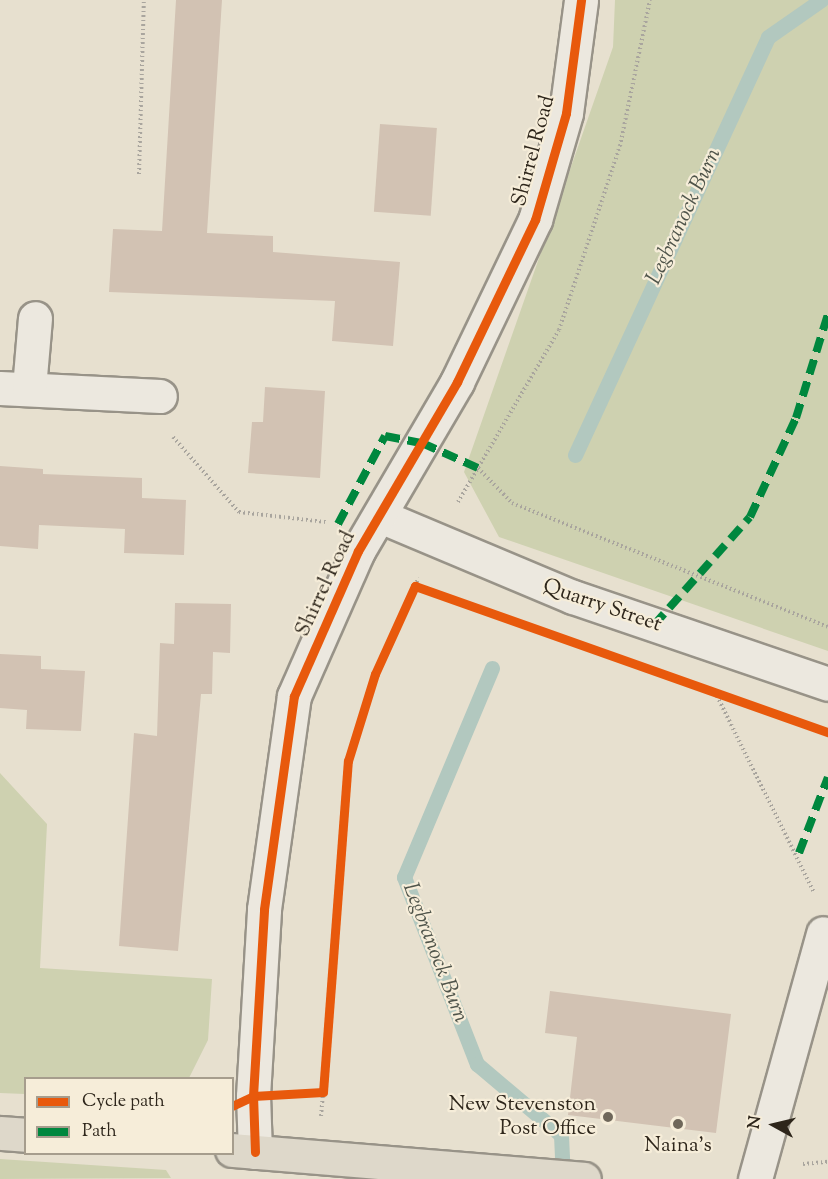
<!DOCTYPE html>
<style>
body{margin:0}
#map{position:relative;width:828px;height:1179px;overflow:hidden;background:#e7e0cf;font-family:"Sorts Mill Goudy",serif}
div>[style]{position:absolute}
.green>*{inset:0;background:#ced1b0}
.stream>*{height:15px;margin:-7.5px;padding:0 7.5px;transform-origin:7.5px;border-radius:7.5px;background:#b2c8bf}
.building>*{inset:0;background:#d2c2b3;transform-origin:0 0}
.path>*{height:4px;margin-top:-2px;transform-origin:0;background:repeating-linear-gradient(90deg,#a9a59e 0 1.5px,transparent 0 4.5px)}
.roads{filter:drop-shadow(2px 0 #989388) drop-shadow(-2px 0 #989388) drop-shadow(0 2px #989388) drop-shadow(0 -2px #989388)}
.minor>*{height:33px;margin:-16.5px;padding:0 16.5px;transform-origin:16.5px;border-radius:16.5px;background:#ece8df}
.major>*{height:33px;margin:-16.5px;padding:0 16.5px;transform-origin:16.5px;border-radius:16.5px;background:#ded8ca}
.quiet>*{height:8px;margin-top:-4px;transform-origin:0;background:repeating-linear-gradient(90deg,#00873e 0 15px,transparent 0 23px)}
.cycleway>*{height:9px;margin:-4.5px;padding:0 4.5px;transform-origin:4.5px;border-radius:4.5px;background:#e8590c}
.dots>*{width:16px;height:16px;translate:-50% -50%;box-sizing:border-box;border:3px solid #f6edd9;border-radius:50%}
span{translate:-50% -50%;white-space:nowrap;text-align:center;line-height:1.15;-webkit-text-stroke:4.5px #f6edd9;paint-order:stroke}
.street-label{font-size:21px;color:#2e261b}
.poi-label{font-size:21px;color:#2e261b}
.right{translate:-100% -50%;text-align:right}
.water-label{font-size:22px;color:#4f544a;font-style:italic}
.legend{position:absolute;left:24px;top:1077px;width:210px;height:78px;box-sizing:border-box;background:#f6edd9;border:2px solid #a69d8d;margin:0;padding:8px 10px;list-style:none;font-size:18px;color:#2e261b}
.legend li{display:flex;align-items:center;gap:12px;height:30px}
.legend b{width:30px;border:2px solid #a69d8d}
.north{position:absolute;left:744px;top:1095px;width:60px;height:60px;-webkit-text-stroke:4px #f6edd9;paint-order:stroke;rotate:278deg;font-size:16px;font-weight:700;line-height:24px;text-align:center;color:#2e261b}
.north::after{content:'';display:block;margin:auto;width:21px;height:27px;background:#2e261b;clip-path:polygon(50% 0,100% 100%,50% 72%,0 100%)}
</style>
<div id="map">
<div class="green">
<i style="clip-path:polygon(615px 0,828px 0,828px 651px,499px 537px,464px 472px,613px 47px)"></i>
<i style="clip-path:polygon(0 773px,47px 824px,40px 968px,212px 979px,208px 1040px,189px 1078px,26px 1078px,25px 1094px,0 1093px)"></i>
<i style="clip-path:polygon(0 1159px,166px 1170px,171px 1178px,0 1179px)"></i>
</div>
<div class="stream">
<i style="left:575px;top:455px;width:460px;rotate:-65.2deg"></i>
<i style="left:768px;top:37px;width:65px;rotate:-34.9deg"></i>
<i style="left:492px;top:668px;width:227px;rotate:112.8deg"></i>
<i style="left:404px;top:877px;width:201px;rotate:68.7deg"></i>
<i style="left:477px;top:1064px;width:110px;rotate:40.2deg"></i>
<i style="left:561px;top:1135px;width:44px;rotate:87.4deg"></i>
</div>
<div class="building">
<i style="clip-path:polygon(176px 0,222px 0,207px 233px,273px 236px,273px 252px,400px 262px,393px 346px,332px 341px,335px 301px,109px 292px,113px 229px,162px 231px)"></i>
<i style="left:380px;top:124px;width:57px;height:88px;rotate:4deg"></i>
<i style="clip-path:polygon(265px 387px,325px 391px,320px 478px,248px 473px,252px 422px,263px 422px)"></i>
<i style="clip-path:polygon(0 466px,43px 469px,43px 474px,142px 478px,142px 498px,186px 500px,184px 555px,124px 553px,125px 529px,39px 525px,38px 549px,0 546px)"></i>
<i style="clip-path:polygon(175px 603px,231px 604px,230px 653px,213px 652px,212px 694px,201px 694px,178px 951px,119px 946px,134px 733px,157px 736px,160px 643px,174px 644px)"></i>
<i style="clip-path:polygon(0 654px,41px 656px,41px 669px,85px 671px,81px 731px,26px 729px,27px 710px,0 708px)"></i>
<i style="clip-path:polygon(550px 991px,731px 1014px,716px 1133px,568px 1115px,577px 1037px,545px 1033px)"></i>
</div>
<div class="path">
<i style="left:139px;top:174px;width:174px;rotate:-88.4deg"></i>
<i style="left:173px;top:437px;width:100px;rotate:48.7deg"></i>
<i style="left:239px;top:512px;width:88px;rotate:6.6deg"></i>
<i style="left:478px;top:468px;width:49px;rotate:45.8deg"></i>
<i style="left:512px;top:503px;width:339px;rotate:21.4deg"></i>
<i style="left:458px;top:502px;width:199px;rotate:-59.6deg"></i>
<i style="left:559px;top:330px;width:194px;rotate:-71.7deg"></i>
<i style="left:620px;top:146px;width:149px;rotate:-78.4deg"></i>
<i style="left:415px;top:586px;width:9px;rotate:-69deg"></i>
<i style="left:715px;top:692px;width:223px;rotate:63.7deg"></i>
<i style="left:321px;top:1116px;width:24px;rotate:-85deg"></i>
<i style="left:803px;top:1164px;width:25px;rotate:-5deg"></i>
</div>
<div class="roads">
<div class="minor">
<i style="left:0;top:388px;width:160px;rotate:2.9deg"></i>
<i style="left:29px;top:388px;width:70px;rotate:-85.1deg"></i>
<i style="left:380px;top:516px;width:209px;rotate:22.8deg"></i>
<i style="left:573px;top:597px;width:269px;rotate:18.8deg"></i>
<i style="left:255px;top:1152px;width:56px;rotate:-92deg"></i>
<i style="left:253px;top:1096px;width:187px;rotate:-86.6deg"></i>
<i style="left:264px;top:909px;width:215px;rotate:-82deg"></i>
<i style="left:294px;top:696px;width:158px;rotate:-66.2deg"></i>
<i style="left:358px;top:551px;width:196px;rotate:-59.6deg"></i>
<i style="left:457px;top:382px;width:180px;rotate:-64.3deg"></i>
<i style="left:535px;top:220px;width:111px;rotate:-73.8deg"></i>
<i style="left:566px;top:113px;width:114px;rotate:-82.4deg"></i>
<i style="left:755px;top:1179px;width:255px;rotate:-74.5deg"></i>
</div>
<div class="major">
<i style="left:0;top:1133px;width:26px;rotate:4deg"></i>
<i style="left:232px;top:1150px;width:353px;rotate:4.7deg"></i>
</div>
</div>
<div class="quiet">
<i style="left:338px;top:524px;width:100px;rotate:-61.9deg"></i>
<i style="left:385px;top:436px;width:38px;rotate:11deg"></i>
<i style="left:422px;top:443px;width:61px;rotate:24.1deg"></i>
<i style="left:654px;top:625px;width:144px;rotate:-48.4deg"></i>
<i style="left:750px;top:517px;width:109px;rotate:-65.1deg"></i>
<i style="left:796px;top:418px;width:109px;rotate:-72.9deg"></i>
<i style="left:799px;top:853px;width:81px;rotate:-69.1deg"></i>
</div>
<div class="cycleway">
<i style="left:232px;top:1106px;width:23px;rotate:-25deg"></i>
<i style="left:253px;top:1096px;width:70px;rotate:-3.3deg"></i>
<i style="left:323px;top:1092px;width:332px;rotate:-85.7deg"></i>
<i style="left:348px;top:761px;width:91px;rotate:-72.8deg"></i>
<i style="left:375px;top:674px;width:97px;rotate:-65.6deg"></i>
<i style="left:415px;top:586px;width:438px;rotate:19.5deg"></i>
<i style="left:255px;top:1152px;width:56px;rotate:-92deg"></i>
<i style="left:253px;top:1096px;width:187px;rotate:-86.6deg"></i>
<i style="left:264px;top:909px;width:215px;rotate:-82deg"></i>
<i style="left:294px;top:696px;width:158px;rotate:-66.2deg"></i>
<i style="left:358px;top:551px;width:196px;rotate:-59.6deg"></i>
<i style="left:457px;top:382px;width:180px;rotate:-64.3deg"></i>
<i style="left:535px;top:220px;width:111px;rotate:-73.8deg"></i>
<i style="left:566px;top:113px;width:114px;rotate:-82.4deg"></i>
</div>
<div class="dots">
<i style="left:608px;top:1117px;background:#6f675a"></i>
<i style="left:678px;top:1124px;background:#6f675a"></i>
</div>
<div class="street-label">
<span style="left:534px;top:151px;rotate:-75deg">Shirrel Road</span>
<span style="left:326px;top:584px;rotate:-65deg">Shirrel Road</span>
<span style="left:602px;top:606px;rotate:19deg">Quarry Street</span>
</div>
<div class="poi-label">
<span class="right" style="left:596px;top:1117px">New Stevenston<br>Post Office</span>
<span style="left:678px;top:1146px">Naina's</span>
</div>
<div class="water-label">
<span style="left:685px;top:217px;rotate:-65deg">Legbranock Burn</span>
<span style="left:434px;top:953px;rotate:69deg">Legbranock Burn</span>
</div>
<ul class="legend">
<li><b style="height:8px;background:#e8590c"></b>Cycle path</li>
<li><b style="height:8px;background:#00873e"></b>Path</li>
</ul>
<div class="north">N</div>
</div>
